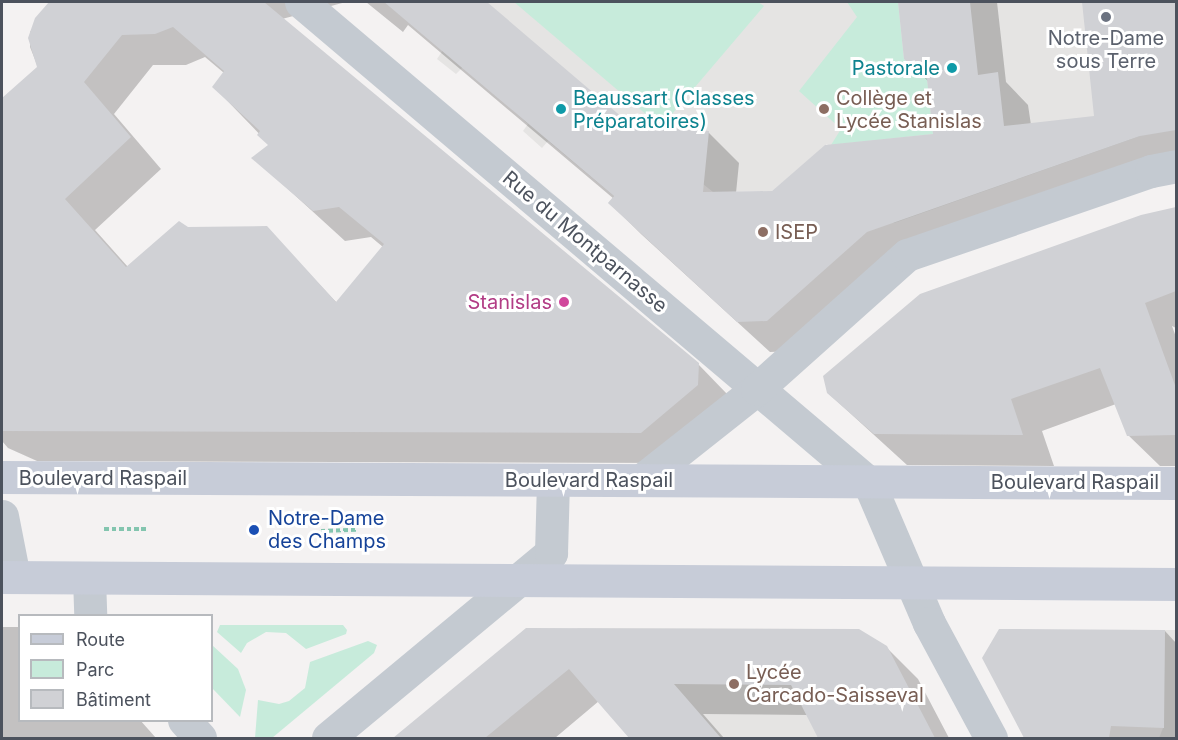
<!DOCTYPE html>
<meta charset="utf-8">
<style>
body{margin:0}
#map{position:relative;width:1178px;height:740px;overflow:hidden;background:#f4f2f2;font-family:Inter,sans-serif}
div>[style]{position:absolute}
.education>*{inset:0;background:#e5e4e3}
.green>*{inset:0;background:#c7ebdb}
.shadow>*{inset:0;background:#0003}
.building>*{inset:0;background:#d0d1d5}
.path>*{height:4px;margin-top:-2px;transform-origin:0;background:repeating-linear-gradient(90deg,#83c5af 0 4.5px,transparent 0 7.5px)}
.pedestrian>*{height:33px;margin:-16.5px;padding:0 16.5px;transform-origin:16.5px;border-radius:16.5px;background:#c4cad1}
.minor>*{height:33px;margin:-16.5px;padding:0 16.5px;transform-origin:16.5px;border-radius:16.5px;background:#c4cad1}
.secondary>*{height:33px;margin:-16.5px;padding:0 16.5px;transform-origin:16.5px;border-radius:16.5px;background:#c7ccd8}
.dots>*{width:16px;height:16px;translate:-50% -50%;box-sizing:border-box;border:3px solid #fff;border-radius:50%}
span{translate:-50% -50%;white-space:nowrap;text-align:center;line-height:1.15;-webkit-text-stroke:6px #fff;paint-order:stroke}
.worship-label{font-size:20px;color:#5b616d}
.culture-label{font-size:20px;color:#0d838f}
.right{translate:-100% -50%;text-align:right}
.left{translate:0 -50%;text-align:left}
.education-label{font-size:20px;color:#785e54}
.street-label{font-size:20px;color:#4c525d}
.hotel-label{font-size:20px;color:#b23c85}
.transit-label{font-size:20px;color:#164399}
.frame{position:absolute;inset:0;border:3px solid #4c525d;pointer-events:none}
.legend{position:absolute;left:18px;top:614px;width:195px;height:108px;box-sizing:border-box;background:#fff;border:2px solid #b7babe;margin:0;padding:8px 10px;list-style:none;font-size:18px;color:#4c525d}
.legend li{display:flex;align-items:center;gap:12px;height:30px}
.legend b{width:30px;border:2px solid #b7babe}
</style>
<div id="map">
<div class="education">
<i style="clip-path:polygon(384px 2px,1126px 2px,1140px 136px,894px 223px,827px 144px,764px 198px,760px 191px,713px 192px,703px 184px,627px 219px,608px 203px,614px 196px,548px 141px,542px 148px,523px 131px,528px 124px,494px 93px,463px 67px,456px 74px,437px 59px,443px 50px)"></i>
<i style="clip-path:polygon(577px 628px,815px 629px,871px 738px,672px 738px)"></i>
<i style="clip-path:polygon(1165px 630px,1176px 630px,1176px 738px,1159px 738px,1163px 728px)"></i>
</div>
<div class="green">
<i style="clip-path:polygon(514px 2px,758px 2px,764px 6px,661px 127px)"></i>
<i style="clip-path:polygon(847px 2px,898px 2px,904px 59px,915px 69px,926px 68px,933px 134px,831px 145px,841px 129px,799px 91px,857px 17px)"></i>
<i style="clip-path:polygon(220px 625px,343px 625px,347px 630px,346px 634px,306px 649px,286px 633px,266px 632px,247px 643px,241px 653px,217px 632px)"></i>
<i style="clip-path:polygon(368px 641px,377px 645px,374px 653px,272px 738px,255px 738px,258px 700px,279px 704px,289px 701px,305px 688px,310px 662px)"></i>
<i style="clip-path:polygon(212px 645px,238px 669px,246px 690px,240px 717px,212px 688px)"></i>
</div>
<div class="shadow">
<i style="clip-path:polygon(evenodd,51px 2px,346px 2px,282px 19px,698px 364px,729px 396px,673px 463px,37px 461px,8px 448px,2px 441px,2px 100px,38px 67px,30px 47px,30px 32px,51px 2px,205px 57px,224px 73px,214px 87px,270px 145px,254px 158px,345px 241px,371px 237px,383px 247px,337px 303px,266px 228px,187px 228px,128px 267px,95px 230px,161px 169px,114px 114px,153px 65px,186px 65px,205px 57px)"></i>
<i style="clip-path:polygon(366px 2px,485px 2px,629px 126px,708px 132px,739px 163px,736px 193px,773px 192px,935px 135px,929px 82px,905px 59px,900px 2px,997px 2px,1006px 82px,1028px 105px,1031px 125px,1095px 118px,1084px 2px,1176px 2px,1176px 166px,898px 263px,798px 351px,770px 352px,641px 234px,610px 203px,614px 199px,408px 25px,403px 32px)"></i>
<i style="clip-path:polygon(1176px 210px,1176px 328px,1172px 326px,1176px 337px,1176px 466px,1160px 466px,1128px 435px,1116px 404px,1042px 431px,1054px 466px,907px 465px,828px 393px,1142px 216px)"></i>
<i style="clip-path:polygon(2px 627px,20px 627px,20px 720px,140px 720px,156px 738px,2px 738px)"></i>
<i style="clip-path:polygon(526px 629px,886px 647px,918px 679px,949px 738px,820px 738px,808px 715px,703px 714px,724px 738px,631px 738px,599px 701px,555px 738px,396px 738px)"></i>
<i style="clip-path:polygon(1165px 631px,1176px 643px,1176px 738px,1026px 738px,983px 658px)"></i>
</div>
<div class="building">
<i style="clip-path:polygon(evenodd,49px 2px,264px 2px,699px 363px,698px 385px,641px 433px,2px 431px,2px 98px,37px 67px,28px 38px,35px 18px,49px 2px,173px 27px,224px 71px,212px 87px,260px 131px,257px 135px,268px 145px,251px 158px,313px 211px,339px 207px,384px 244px,336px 302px,267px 226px,188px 227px,179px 221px,126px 267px,65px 199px,131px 137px,84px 82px,122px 35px,155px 34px,173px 27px)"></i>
<i style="clip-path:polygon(384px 2px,487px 2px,630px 124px,709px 131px,703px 192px,772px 191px,825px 145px,933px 134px,927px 79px,904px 59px,898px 2px,970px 2px,978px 75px,998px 72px,1004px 126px,1094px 116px,1082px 2px,1176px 2px,1176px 130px,1140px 136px,867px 232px,767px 321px,737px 322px,608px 203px,614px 196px)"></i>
<i style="clip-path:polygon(1176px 207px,1176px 291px,1145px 303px,1176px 388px,1176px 435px,1127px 436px,1100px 368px,1011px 399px,1023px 435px,874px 434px,827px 393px,823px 376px,920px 294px,1141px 215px)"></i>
<i style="clip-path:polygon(526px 628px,859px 629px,887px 646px,935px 738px,818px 738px,791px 685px,674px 684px,721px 738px,629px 738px,569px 669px,485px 738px,393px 738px)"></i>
<i style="clip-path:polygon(999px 629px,1165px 630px,1164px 728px,1111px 726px,1109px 738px,1024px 738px,982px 658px)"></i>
</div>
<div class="path">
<i style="left:104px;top:529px;width:43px"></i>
<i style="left:321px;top:531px;width:35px;rotate:-2deg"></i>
</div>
<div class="pedestrian">
<i style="left:89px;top:578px;width:38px;rotate:88deg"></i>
<i style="left:184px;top:720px;width:24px;rotate:48deg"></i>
</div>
<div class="minor">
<i style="left:301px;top:2px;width:744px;rotate:40.26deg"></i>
<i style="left:869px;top:483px;width:152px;rotate:66.8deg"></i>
<i style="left:929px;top:623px;width:131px;rotate:61.7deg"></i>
<i style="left:643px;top:479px;width:145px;rotate:-38.3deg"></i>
<i style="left:757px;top:389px;width:201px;rotate:-41.8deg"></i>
<i style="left:907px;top:255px;width:258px;rotate:-19deg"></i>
<i style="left:1151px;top:171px;width:25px;rotate:-11deg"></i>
<i style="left:2px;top:516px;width:62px;rotate:78.9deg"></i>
<i style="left:328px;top:738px;width:290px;rotate:-39.7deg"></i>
<i style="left:551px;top:553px;width:71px;rotate:-88.4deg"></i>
</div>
<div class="secondary">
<i style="left:2px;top:477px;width:1174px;rotate:0.29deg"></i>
<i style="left:2px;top:577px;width:1174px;rotate:0.34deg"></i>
</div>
<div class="dots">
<i style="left:1106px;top:17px;background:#6b7280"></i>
<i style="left:952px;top:68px;background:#0f9aa8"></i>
<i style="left:561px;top:109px;background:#0f9aa8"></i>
<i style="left:824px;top:109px;background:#8d6e63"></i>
<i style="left:763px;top:232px;background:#8d6e63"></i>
<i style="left:564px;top:302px;background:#d1479c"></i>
<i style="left:254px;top:530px;background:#1a4fb4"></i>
<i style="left:734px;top:684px;background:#8d6e63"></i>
</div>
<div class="worship-label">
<span style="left:1106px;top:50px">Notre-Dame<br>sous Terre</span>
</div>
<div class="culture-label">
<span class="right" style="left:940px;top:68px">Pastorale</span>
<span class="left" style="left:573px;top:110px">Beaussart (Classes<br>Préparatoires)</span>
</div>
<div class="education-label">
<span class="left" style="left:836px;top:110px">Collège et<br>Lycée Stanislas</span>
<span class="left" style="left:775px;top:232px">ISEP</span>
<span class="left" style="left:746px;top:684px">Lycée<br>Carcado-Saisseval</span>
</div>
<div class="street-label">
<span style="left:585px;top:242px;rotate:40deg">Rue du Montparnasse</span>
<span style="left:103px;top:478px">Boulevard Raspail</span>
<span style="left:589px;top:480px">Boulevard Raspail</span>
<span style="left:1075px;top:482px">Boulevard Raspail</span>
</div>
<div class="hotel-label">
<span class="right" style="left:552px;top:302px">Stanislas</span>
</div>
<div class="transit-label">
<span class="left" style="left:268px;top:530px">Notre-Dame<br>des Champs</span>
</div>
<div class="frame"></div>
<ul class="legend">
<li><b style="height:8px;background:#c7ccd8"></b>Route</li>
<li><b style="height:16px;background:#c7ebdb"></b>Parc</li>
<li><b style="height:16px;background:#d0d1d5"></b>Bâtiment</li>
</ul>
</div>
